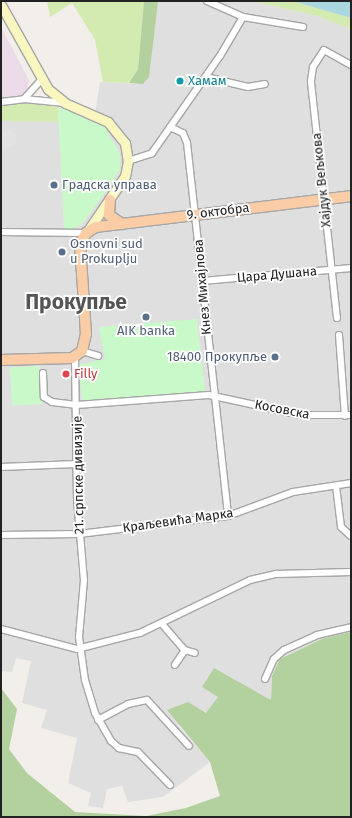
<!DOCTYPE html>
<meta charset="utf-8">
<style>
body{margin:0}
#map{position:relative;width:352px;height:818px;overflow:hidden;background:#f2eee9;font-family:"Fira Sans",sans-serif}
div>[style]{position:absolute}
.residential>*{inset:0;background:#e0dfdf}
.industrial>*{inset:0;background:#ebdbe9}
.grass>*{inset:0;background:#d3eab1}
.forest>*{inset:0;background:#b3d09f}
.park>*{inset:0;background:#caf9c9;transform-origin:0 0}
.parking>*{inset:0;background:#e2e2e2}
.round{border-radius:50%}
.water>*{inset:0;background:#abd8de}
.roads{filter:drop-shadow(1px 0 #a6a6a6) drop-shadow(-1px 0 #a6a6a6) drop-shadow(0 1px #a6a6a6) drop-shadow(0 -1px #a6a6a6)}
.street>*{height:6px;margin:-3px;padding:0 3px;transform-origin:3px;border-radius:3px;background:#fff}
.secondary>*{height:9px;margin:-4.5px;padding:0 4.5px;transform-origin:4.5px;border-radius:4.5px;background:#f9f6c0}
.primary>*{height:10px;margin:-5px;padding:0 5px;transform-origin:5px;border-radius:5px;background:#facda6}
.dots>*{width:11px;height:11px;translate:-50% -50%;box-sizing:border-box;border:2px solid #fff;border-radius:50%}
span{translate:-50% -50%;white-space:nowrap;text-align:center;line-height:1.15;-webkit-text-stroke:3.5px #fff;paint-order:stroke}
.culture-label{font-size:13px;color:#0d838f}
.left{translate:0 -50%;text-align:left}
.street-label{font-size:13px;color:#222}
.service-label{font-size:13px;color:#4e5e75}
.right{translate:-100% -50%;text-align:right}
.health-label{font-size:13px;color:#be3a42}
.town-label{font-size:21px;color:#555;font-weight:700}
.frame{position:absolute;inset:0;border:2px solid #222;pointer-events:none}
</style>
<div id="map">
<div class="residential">
<i style="clip-path:polygon(155px 1px,252px 1px,317px 16px,351px 29px,351px 632px,324px 638px,280px 659px,272px 676px,271px 700px,214px 668px,218px 697px,206px 714px,178px 725px,210px 762px,163px 797px,128px 802px,122px 786px,107px 789px,103px 808px,88px 806px,91px 793px,68px 783px,77px 738px,41px 728px,47px 710px,22px 703px,31px 661px,16px 658px,12px 672px,1px 671px,1px 121px,94px 120px,100px 82px,143px 84px,157px 2px)"></i>
</div>
<div class="industrial">
<i style="clip-path:polygon(1px 27px,29px 80px,26px 95px,17px 98px,1px 99px)"></i>
</div>
<div class="grass">
<i style="clip-path:polygon(47px 1px,144px 1px,138px 69px,129px 83px,103px 82px,95px 40px,72px 3px,50px 17px)"></i>
<i style="clip-path:polygon(252px 1px,294px 1px,351px 18px,351px 29px,317px 16px)"></i>
<i style="clip-path:polygon(24px 103px,58px 107px,59px 122px,1px 121px,1px 104px)"></i>
</div>
<div class="forest">
<i style="clip-path:polygon(144px 1px,158px 2px,149px 77px,143px 84px,129px 83px,138px 69px)"></i>
<i style="clip-path:polygon(351px 632px,351px 817px,1px 817px,1px 688px,17px 709px,9px 749px,27px 773px,75px 812px,146px 816px,186px 808px,220px 796px,210px 762px,167px 710px,188px 702px,206px 713px,218px 697px,202px 687px,214px 668px,271px 700px,272px 676px,280px 659px,324px 638px)"></i>
</div>
<div class="park">
<i style="clip-path:polygon(58px 107px,104px 126px,120px 154px,120px 169px,107px 190px,82px 224px,73px 229px,64px 229px)"></i>
<i style="clip-path:polygon(197px 319px,205px 392px,83px 403px,78px 365px,105px 359px,99px 327px)"></i>
<i style="left:40px;top:366px;width:38px;height:30px;rotate:87deg"></i>
</div>
<div class="parking">
<i class="round" style="left:-1px;top:130px;width:18px;height:18px"></i>
</div>
<div class="water">
<i style="clip-path:polygon(294px 1px,351px 1px,351px 18px,306px 5px)"></i>
</div>
<div class="roads">
<div class="street">
<i style="left:207px;top:1px;width:39px;rotate:24deg"></i>
<i style="left:243px;top:17px;width:61px;rotate:9.5deg"></i>
<i style="left:206px;top:77px;width:43px;rotate:13.4deg"></i>
<i style="left:248px;top:87px;width:17px;rotate:-10deg"></i>
<i style="left:24px;top:99px;width:25px;rotate:-48deg"></i>
<i style="left:1px;top:102px;width:23px;rotate:-7deg"></i>
<i style="left:24px;top:99px;width:41px;rotate:5.6deg"></i>
<i style="left:170px;top:127px;width:14px;rotate:25deg"></i>
<i style="left:183px;top:133px;width:11px;rotate:68deg"></i>
<i style="left:187px;top:143px;width:375px;rotate:83.7deg"></i>
<i style="left:128px;top:161px;width:25px;rotate:-18deg"></i>
<i style="left:152px;top:153px;width:118px;rotate:-55deg"></i>
<i style="left:220px;top:56px;width:45px;rotate:-59.5deg"></i>
<i style="left:1px;top:232px;width:85px;rotate:0.7deg"></i>
<i style="left:202px;top:281px;width:150px;rotate:-5deg"></i>
<i style="left:337px;top:318px;width:238px;rotate:-96.3deg"></i>
<i style="left:311px;top:81px;width:14px;rotate:-82deg"></i>
<i style="left:313px;top:67px;width:20px;rotate:-57deg"></i>
<i style="left:324px;top:50px;width:31px;rotate:29deg"></i>
<i style="left:339px;top:335px;width:81px;rotate:85.8deg"></i>
<i style="left:82px;top:351px;width:17px;rotate:17deg"></i>
<i style="left:75px;top:357px;width:142px;rotate:89.2deg"></i>
<i style="left:77px;top:499px;width:81px;rotate:85.1deg"></i>
<i style="left:84px;top:580px;width:57px;rotate:95deg"></i>
<i style="left:79px;top:637px;width:43px;rotate:82.1deg"></i>
<i style="left:85px;top:680px;width:34px;rotate:73deg"></i>
<i style="left:95px;top:713px;width:32px;rotate:60deg"></i>
<i style="left:111px;top:741px;width:11px;rotate:41deg"></i>
<i style="left:119px;top:748px;width:19px;rotate:12deg"></i>
<i style="left:138px;top:752px;width:46px;rotate:45.9deg"></i>
<i style="left:43px;top:373px;width:24px;rotate:88deg"></i>
<i style="left:44px;top:397px;width:9px;rotate:32deg"></i>
<i style="left:52px;top:402px;width:25px;rotate:7deg"></i>
<i style="left:77px;top:405px;width:132px;rotate:-4.3deg"></i>
<i style="left:209px;top:395px;width:94px;rotate:12.3deg"></i>
<i style="left:301px;top:415px;width:50px"></i>
<i style="left:1px;top:467px;width:76px;rotate:-2.3deg"></i>
<i style="left:336px;top:486px;width:41px;rotate:83deg"></i>
<i style="left:341px;top:527px;width:13px;rotate:42deg"></i>
<i style="left:1px;top:535px;width:78px;rotate:-0.7deg"></i>
<i style="left:79px;top:534px;width:150px;rotate:-6.9deg"></i>
<i style="left:228px;top:516px;width:69px;rotate:-20.3deg"></i>
<i style="left:293px;top:492px;width:59px;rotate:-8.8deg"></i>
<i style="left:162px;top:624px;width:35px;rotate:49deg"></i>
<i style="left:185px;top:650px;width:18px;rotate:124deg"></i>
<i style="left:1px;top:629px;width:79px;rotate:14.7deg"></i>
<i style="left:77px;top:649px;width:65px;rotate:-14.3deg"></i>
<i style="left:140px;top:633px;width:122px;rotate:-25.7deg"></i>
<i style="left:250px;top:580px;width:28px;rotate:-13deg"></i>
<i style="left:277px;top:574px;width:74px;rotate:-1.5deg"></i>
<i style="left:185px;top:650px;width:10px;rotate:17deg"></i>
<i style="left:265px;top:679px;width:22px;rotate:-66deg"></i>
<i style="left:274px;top:659px;width:13px;rotate:-42deg"></i>
<i style="left:284px;top:650px;width:36px;rotate:-24deg"></i>
<i style="left:317px;top:635px;width:35px;rotate:-13deg"></i>
<i style="left:98px;top:720px;width:34px;rotate:-28deg"></i>
<i style="left:128px;top:704px;width:19px;rotate:-12deg"></i>
<i style="left:147px;top:700px;width:62px;rotate:47.6deg"></i>
</div>
<div class="secondary">
<i style="left:1px;top:5px;width:96px;rotate:60.8deg"></i>
<i style="left:48px;top:89px;width:22px;rotate:39deg"></i>
<i style="left:65px;top:103px;width:47px;rotate:23.8deg"></i>
<i style="left:108px;top:122px;width:27px;rotate:51deg"></i>
<i style="left:125px;top:143px;width:18px;rotate:81deg"></i>
<i style="left:128px;top:161px;width:15px;rotate:101deg"></i>
<i style="left:125px;top:176px;width:68px;rotate:124.2deg"></i>
</div>
<div class="primary">
<i style="left:110px;top:200px;width:15px;rotate:94deg"></i>
<i style="left:109px;top:215px;width:16px;rotate:35deg"></i>
<i style="left:1px;top:360px;width:71px;rotate:-1.6deg"></i>
<i style="left:72px;top:358px;width:12px;rotate:-35deg"></i>
<i style="left:82px;top:351px;width:17px;rotate:-77deg"></i>
<i style="left:86px;top:334px;width:90px;rotate:-93.8deg"></i>
<i style="left:80px;top:244px;width:13px;rotate:-61deg"></i>
<i style="left:86px;top:233px;width:12px;rotate:-31deg"></i>
<i style="left:96px;top:227px;width:257px;rotate:-6.9deg"></i>
</div>
</div>
<div class="dots">
<i style="left:180px;top:81px;background:#0f9aa8"></i>
<i style="left:54px;top:185px;background:#5c6f8a"></i>
<i style="left:62px;top:252px;background:#5c6f8a"></i>
<i style="left:146px;top:317px;background:#5c6f8a"></i>
<i style="left:275px;top:357px;background:#5c6f8a"></i>
<i style="left:66px;top:374px;background:#e0444e"></i>
</div>
<div class="culture-label">
<span class="left" style="left:188px;top:81px">Хамам</span>
</div>
<div class="street-label">
<span style="left:322px;top:180px;rotate:-96deg">Хајдук Вељкова</span>
<span style="left:218px;top:212px;rotate:-7deg">9. октобра</span>
<span style="left:277px;top:275px;rotate:-5deg">Цара Душана</span>
<span style="left:203px;top:287px;rotate:-95deg">Кнез Михајлова</span>
<span style="left:282px;top:410px;rotate:11deg">Косовска</span>
<span style="left:79px;top:475px;rotate:-91deg">21. српске дивизије</span>
<span style="left:178px;top:521px;rotate:-8deg">Краљевића Марка</span>
</div>
<div class="service-label">
<span class="left" style="left:62px;top:185px">Градска управа</span>
<span class="left" style="left:70px;top:252px">Osnovni sud<br>u Prokuplju</span>
<span style="left:146px;top:331px">AIK banka</span>
<span class="right" style="left:267px;top:357px">18400 Прокупље</span>
</div>
<div class="health-label">
<span class="left" style="left:74px;top:374px">Filly</span>
</div>
<div class="town-label">
<span style="left:76px;top:302px">Прокупље</span>
</div>
<div class="frame"></div>
</div>
